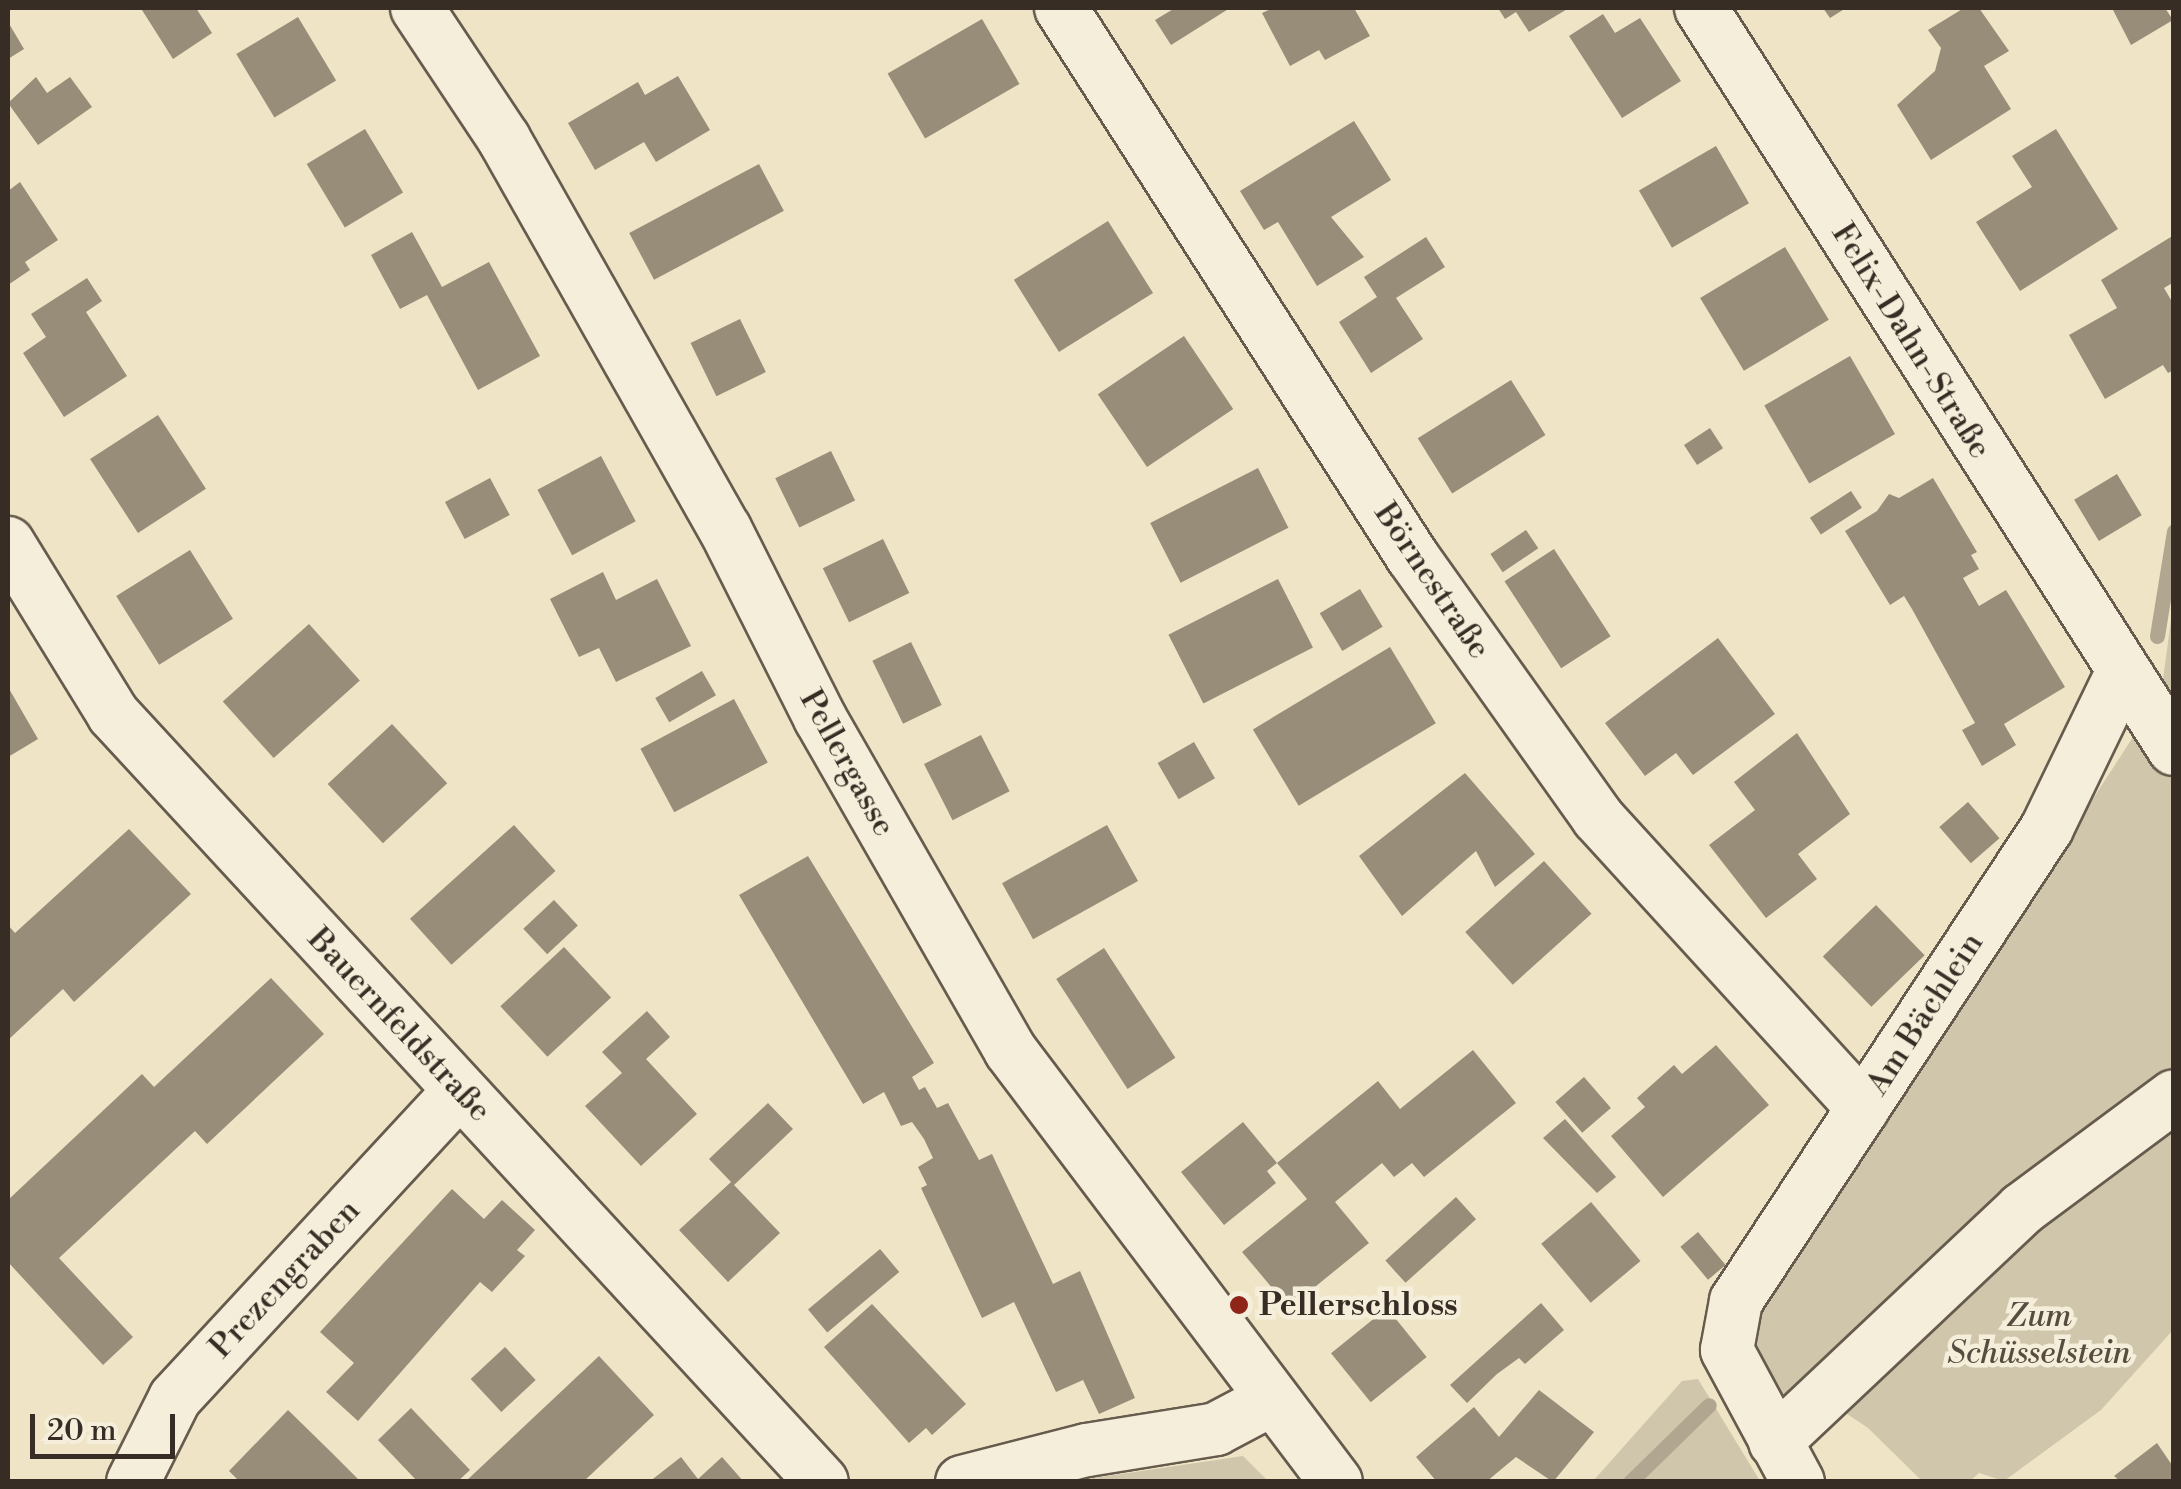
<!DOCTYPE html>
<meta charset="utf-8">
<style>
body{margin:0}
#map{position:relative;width:2181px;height:1489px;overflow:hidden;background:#efe5c6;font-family:"Libre Bodoni",serif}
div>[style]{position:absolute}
.green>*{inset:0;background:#d0c6ab}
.stream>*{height:15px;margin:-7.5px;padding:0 7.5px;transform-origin:7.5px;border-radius:7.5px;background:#b1a68f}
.building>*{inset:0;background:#978d79;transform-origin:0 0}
.roads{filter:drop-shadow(2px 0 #665b4d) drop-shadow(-2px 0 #665b4d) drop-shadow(0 2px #665b4d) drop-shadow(0 -2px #665b4d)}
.minor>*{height:52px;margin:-26px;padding:0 26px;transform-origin:26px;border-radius:26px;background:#f5eeda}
.dots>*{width:28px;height:28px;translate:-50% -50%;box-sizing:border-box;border:5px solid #f5eeda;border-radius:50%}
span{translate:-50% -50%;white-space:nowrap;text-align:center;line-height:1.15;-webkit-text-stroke:9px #f5eeda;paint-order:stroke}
.street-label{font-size:32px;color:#382d25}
.poi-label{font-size:32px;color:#382d25;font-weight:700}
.left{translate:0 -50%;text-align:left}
.park-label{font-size:32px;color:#564c40;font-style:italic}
.frame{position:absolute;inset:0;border:10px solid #382d25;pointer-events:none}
.scale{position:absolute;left:30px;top:1414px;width:145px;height:45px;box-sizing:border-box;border:5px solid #382d25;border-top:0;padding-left:12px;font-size:30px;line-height:35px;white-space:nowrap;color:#382d25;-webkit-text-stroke:8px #f5eeda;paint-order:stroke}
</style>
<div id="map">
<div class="green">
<i style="clip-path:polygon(2173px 605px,2173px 1330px,2101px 1410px,2004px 1481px,1979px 1473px,1970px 1481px,1922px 1481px,1868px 1428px,1804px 1385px,1771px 1405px,1752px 1353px,1764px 1305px,2161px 694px)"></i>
<i style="clip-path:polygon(1698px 1379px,1760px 1481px,1593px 1481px,1682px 1381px)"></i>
<i style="clip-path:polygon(1243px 1456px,1268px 1481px,1079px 1481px,1094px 1478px)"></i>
</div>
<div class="stream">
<i style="left:2157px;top:636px;width:106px;rotate:-80.8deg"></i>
<i style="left:1630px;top:1482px;width:110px;rotate:-44.3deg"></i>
</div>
<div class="building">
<i style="clip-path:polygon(146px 8px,196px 8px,212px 33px,173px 59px,142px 10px)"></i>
<i style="clip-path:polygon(1175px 8px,1230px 8px,1171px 45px,1155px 20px)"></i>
<i style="clip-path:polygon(1273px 8px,1354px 8px,1370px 36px,1325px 60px,1319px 50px,1290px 66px,1262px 13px)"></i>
<i style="clip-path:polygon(1498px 8px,1569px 8px,1529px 32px,1516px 12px,1505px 19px)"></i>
<i style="clip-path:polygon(1823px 8px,1846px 8px,1830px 18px)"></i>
<i style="clip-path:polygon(1964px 8px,1979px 8px,2009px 51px,1984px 66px,2011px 109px,1931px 160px,1897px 105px,1935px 71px,1941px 48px,1928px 30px)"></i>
<i style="clip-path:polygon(2112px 8px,2165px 8px,2173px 20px,2131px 45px)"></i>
<i style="clip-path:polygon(1603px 14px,1615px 33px,1640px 18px,1681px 81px,1622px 118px,1569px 36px)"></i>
<i style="left:298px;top:17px;width:74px;height:72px;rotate:59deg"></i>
<i style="left:982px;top:19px;width:75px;height:109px;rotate:60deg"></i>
<i style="clip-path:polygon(8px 22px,24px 49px,8px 59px)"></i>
<i style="clip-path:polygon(678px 76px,710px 130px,656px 162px,644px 142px,595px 170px,568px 123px,638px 82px,645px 95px)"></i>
<i style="clip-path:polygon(36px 77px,47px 93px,70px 77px,92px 107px,38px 145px,8px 103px)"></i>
<i style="clip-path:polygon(1354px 121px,1391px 180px,1331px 217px,1364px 257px,1317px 286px,1278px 222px,1264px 230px,1240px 191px)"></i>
<i style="left:365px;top:129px;width:74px;height:68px;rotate:59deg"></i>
<i style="clip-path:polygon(2056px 129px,2118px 229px,2020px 291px,1976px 222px,2032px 187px,2012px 156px)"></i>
<i style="left:1716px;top:146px;width:66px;height:89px;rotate:60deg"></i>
<i style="left:759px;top:164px;width:53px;height:147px;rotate:62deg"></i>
<i style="clip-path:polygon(20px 182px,58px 240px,25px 262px,30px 270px,8px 285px,8px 191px)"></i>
<i style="left:1108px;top:221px;width:85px;height:111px;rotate:58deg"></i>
<i style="clip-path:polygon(412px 232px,442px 287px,489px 262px,540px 356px,478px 390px,427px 295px,400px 309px,371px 255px)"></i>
<i style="clip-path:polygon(2174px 235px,2174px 282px,2164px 288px,2174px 305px,2174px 370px,2168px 373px,2163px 365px,2105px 399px,2069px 335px,2117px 308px,2101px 280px)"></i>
<i style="clip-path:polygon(1426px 237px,1445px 267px,1396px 298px,1423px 339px,1371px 373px,1339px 322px,1377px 297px,1364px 277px)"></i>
<i style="left:1785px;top:247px;width:85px;height:99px;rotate:59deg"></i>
<i style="clip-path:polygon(87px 278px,102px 301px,86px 312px,127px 376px,64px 417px,23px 353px,46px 337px,31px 314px)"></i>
<i style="left:740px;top:319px;width:59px;height:55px;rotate:64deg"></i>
<i style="left:1184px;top:336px;width:88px;height:104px;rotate:56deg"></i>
<i style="left:1850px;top:356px;width:90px;height:99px;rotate:60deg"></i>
<i style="left:1511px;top:380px;width:65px;height:110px;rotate:58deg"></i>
<i style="left:158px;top:415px;width:88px;height:81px;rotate:57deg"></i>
<i style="left:1710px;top:428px;width:24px;height:31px;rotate:57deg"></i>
<i style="left:831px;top:451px;width:55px;height:62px;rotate:64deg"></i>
<i style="left:601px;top:456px;width:74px;height:72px;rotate:62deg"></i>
<i style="left:1258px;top:468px;width:67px;height:121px;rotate:63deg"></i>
<i style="left:2117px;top:474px;width:48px;height:50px;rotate:59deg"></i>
<i style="left:490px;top:478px;width:42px;height:51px;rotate:62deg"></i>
<i style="clip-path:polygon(1933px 478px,1977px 552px,1971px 555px,1979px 569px,1963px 578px,1979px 606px,2006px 590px,2065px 687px,2004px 724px,2016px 745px,1982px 766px,1962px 730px,1975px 723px,1912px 609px,1904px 596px,1890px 605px,1845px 531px,1877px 511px,1889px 494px,1899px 498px)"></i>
<i style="left:1851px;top:491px;width:20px;height:49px;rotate:57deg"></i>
<i style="left:1526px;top:530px;width:22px;height:43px;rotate:56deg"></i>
<i style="left:883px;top:539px;width:60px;height:67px;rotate:64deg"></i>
<i style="left:1554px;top:549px;width:104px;height:59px;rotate:57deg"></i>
<i style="left:190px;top:550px;width:81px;height:87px;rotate:58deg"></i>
<i style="clip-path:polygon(603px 572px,616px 600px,657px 579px,691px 646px,616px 682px,599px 648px,579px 657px,550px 599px)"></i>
<i style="left:1278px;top:579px;width:77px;height:123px;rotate:63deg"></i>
<i style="left:1360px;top:589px;width:44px;height:47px;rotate:59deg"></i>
<i style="left:309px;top:624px;width:76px;height:116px;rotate:48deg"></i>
<i style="clip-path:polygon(1718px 638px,1775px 714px,1693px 775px,1676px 753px,1645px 776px,1605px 723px)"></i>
<i style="left:911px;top:642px;width:70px;height:43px;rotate:64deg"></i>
<i style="left:1390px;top:647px;width:89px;height:160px;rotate:59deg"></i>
<i style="left:702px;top:671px;width:28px;height:54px;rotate:60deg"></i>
<i style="clip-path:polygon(8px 687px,38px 739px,8px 757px)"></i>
<i style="left:734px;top:699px;width:72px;height:106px;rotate:62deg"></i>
<i style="left:392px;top:724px;width:81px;height:88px;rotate:47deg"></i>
<i style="clip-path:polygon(1797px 733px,1850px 814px,1798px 854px,1817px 879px,1766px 918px,1709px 845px,1755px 810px,1734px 782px)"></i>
<i style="left:981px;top:735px;width:63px;height:64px;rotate:63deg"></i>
<i style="left:1194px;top:742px;width:42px;height:42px;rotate:60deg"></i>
<i style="clip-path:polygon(1465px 773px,1535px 854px,1495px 887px,1476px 851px,1402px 916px,1359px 856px)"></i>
<i style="left:1968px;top:802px;width:48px;height:38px;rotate:49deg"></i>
<i style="left:514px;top:825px;width:62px;height:140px;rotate:48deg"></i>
<i style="left:1107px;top:825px;width:64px;height:120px;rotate:61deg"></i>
<i style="clip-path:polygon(129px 829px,191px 894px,74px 1002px,63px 989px,8px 1040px,8px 925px,15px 933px)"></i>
<i style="clip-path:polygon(808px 856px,934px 1063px,912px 1077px,919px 1090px,925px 1087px,937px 1108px,948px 1103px,979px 1160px,992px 1154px,1053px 1284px,1080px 1271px,1135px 1398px,1099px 1414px,1083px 1380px,1056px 1392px,1014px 1302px,982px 1318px,921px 1188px,927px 1185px,918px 1167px,933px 1158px,924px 1139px,912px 1122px,901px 1126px,884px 1092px,863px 1104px,739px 895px)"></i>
<i style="left:1544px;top:861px;width:71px;height:106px;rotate:48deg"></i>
<i style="left:554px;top:900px;width:35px;height:42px;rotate:47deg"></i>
<i style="left:1876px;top:905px;width:70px;height:74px;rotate:46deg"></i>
<i style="left:564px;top:947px;width:69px;height:87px;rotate:47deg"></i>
<i style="left:1104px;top:948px;width:131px;height:57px;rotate:57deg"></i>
<i style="clip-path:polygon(271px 978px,324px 1034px,207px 1144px,195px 1131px,59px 1258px,133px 1337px,103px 1365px,8px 1262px,8px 1200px,142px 1074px,154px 1087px)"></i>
<i style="clip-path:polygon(647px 1011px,670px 1037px,646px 1059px,697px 1114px,641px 1166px,585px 1106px,622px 1073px,602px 1052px)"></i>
<i style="clip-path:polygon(1716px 1045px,1769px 1105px,1663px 1197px,1611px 1136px,1645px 1107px,1637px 1098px,1674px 1065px,1682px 1074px)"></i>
<i style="clip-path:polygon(1473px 1050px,1516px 1103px,1424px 1177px,1412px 1163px,1394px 1177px,1382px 1163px,1335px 1202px,1369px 1243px,1289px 1308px,1242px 1252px,1307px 1199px,1277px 1163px,1378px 1081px,1400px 1109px)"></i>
<i style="left:1584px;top:1077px;width:41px;height:38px;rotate:49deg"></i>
<i style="clip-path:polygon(768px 1103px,793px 1129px,734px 1185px,780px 1233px,728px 1282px,679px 1230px,731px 1182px,709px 1159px)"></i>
<i style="clip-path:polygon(1565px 1119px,1616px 1177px,1597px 1193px,1543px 1138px)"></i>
<i style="clip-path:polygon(1243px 1122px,1277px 1163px,1267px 1171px,1276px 1183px,1224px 1225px,1181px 1172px)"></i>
<i style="clip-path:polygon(452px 1189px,484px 1219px,502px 1200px,535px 1230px,517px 1250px,525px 1256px,492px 1292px,480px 1282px,358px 1421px,326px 1392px,354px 1363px,320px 1332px)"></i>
<i style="left:1456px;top:1197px;width:30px;height:95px;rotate:48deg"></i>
<i style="left:1591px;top:1202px;width:77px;height:65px;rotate:50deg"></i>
<i style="left:1698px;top:1232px;width:43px;height:23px;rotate:50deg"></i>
<i style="left:880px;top:1249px;width:30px;height:94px;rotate:50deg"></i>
<i style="clip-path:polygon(1541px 1303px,1564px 1330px,1525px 1364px,1519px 1358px,1497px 1374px,1467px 1403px,1450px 1385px)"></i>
<i style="clip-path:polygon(872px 1304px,966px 1404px,932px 1435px,926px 1428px,909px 1443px,824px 1347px)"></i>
<i style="left:1387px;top:1308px;width:63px;height:72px;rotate:51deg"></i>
<i style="left:505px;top:1347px;width:45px;height:47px;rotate:47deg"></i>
<i style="clip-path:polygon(599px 1356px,654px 1415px,583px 1482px,465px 1482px)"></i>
<i style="clip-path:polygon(1539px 1390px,1594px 1432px,1553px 1482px,1516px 1457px,1486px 1482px,1437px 1482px,1416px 1457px,1474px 1407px,1499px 1437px)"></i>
<i style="clip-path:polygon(411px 1408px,470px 1470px,457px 1482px,418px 1482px,378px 1440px)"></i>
<i style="clip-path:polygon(288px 1410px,332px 1453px,361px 1482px,240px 1482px,229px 1471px)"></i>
<i style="clip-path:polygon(2157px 1443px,2174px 1468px,2174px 1482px,2121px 1482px,2114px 1476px)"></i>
<i style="clip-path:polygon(681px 1457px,698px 1479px,722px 1457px,744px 1482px,649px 1482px)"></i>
</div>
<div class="roads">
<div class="minor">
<i style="left:417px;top:8px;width:157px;rotate:56.4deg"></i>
<i style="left:504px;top:139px;width:448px;rotate:60.5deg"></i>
<i style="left:725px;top:529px;width:212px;rotate:63.3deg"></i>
<i style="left:820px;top:718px;width:383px;rotate:60.2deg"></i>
<i style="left:1010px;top:1050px;width:541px;rotate:52.96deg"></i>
<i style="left:1061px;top:8px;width:651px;rotate:57.36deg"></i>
<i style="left:1412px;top:556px;width:321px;rotate:54.6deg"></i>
<i style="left:1598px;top:818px;width:393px;rotate:47.6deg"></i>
<i style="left:1701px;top:8px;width:879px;rotate:57.45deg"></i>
<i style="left:8px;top:543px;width:201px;rotate:58.4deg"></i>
<i style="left:113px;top:714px;width:1045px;rotate:47.29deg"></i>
<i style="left:1775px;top:1442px;width:340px;rotate:-43.3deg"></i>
<i style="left:2022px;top:1209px;width:189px;rotate:-36.6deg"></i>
<i style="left:133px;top:1482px;width:94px;rotate:-63.4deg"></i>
<i style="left:175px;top:1398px;width:418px;rotate:-47.2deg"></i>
<i style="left:962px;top:1482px;width:129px;rotate:-14.4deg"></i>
<i style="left:1087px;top:1450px;width:131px;rotate:-9.2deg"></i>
<i style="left:1216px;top:1429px;width:62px;rotate:-27.8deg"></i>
<i style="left:1798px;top:1482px;width:150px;rotate:-118.3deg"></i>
<i style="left:1727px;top:1350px;width:50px;rotate:-79.6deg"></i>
<i style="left:1736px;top:1301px;width:566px;rotate:-56.67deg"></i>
<i style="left:2047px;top:828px;width:170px;rotate:-64.2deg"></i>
</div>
</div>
<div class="dots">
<i style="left:1239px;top:1305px;background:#8f2418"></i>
</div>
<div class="street-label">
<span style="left:1911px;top:341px;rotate:58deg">Felix-Dahn-Straße</span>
<span style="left:1432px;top:581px;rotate:56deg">Börnestraße</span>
<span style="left:847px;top:763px;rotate:61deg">Pellergasse</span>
<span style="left:1925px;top:1014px;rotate:-57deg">Am Bächlein</span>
<span style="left:399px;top:1025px;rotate:47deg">Bauernfeldstraße</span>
<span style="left:285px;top:1279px;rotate:-47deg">Prezengraben</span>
</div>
<div class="poi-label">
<span class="left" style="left:1259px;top:1305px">Pellerschloss</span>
</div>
<div class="park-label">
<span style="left:2039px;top:1335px">Zum<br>Schüsselstein</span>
</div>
<div class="frame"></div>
<div class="scale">20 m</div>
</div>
